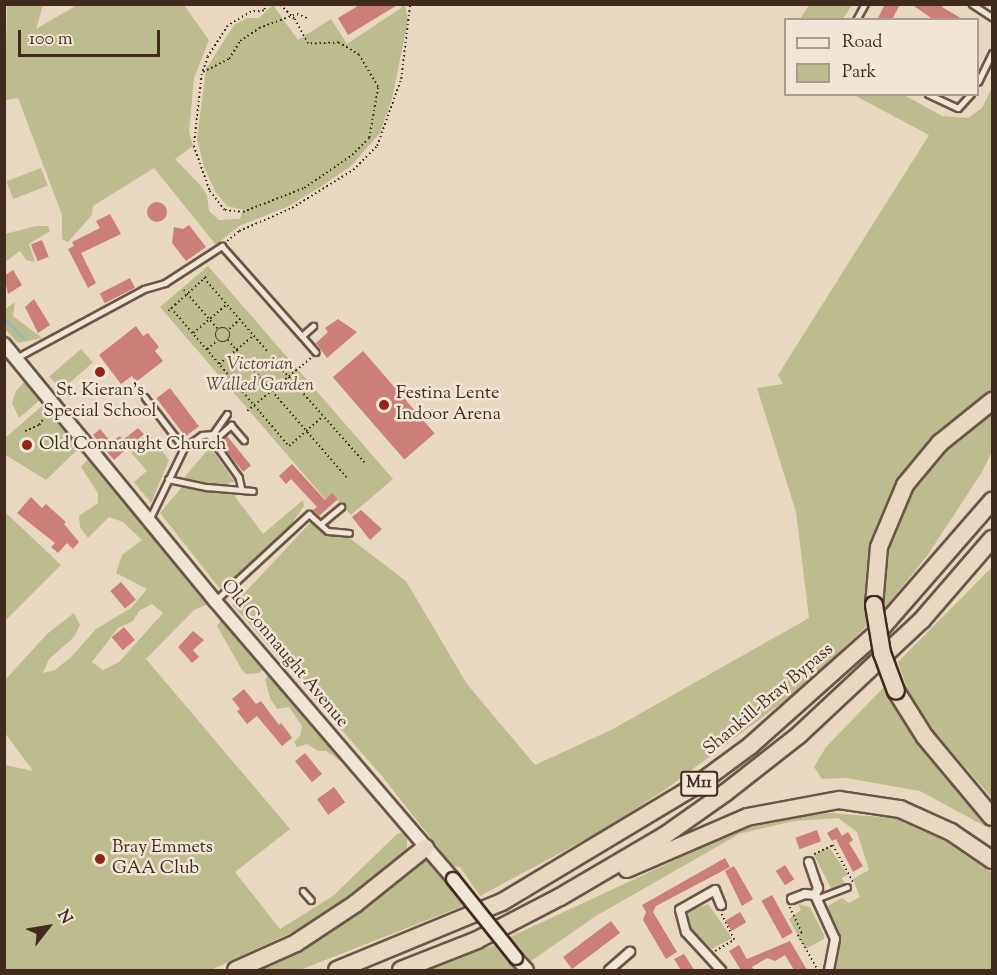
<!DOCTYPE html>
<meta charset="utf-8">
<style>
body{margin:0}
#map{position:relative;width:997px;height:975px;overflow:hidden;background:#e8d8c0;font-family:"Sorts Mill Goudy",serif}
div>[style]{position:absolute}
.green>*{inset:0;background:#bdbc8e;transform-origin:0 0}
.stream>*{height:3px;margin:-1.5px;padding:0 1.5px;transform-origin:1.5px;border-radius:1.5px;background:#98b9b6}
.building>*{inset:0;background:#cc7f77;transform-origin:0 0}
.round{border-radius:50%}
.path>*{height:1.5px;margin-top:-0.75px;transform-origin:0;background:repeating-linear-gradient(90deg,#402b1d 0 1.5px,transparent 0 4.5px)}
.path>.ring{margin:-0.75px;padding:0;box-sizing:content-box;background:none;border:1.5px solid #402b1d;border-radius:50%}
.roads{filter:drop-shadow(2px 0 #6a5646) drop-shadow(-2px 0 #6a5646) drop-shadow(0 2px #6a5646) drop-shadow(0 -2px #6a5646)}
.lane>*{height:4.5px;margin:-2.25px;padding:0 2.25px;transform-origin:2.25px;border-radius:2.25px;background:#f0e6d6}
.street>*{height:8px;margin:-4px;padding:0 4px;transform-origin:4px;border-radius:4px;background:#f0e6d6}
.secondary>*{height:12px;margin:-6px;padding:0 6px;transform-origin:6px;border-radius:6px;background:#f0e6d6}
.highway>*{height:16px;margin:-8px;padding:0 8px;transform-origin:8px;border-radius:8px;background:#e8d8c0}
.bridges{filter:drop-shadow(2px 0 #402b1d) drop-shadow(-2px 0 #402b1d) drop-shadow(0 2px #402b1d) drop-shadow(0 -2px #402b1d)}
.secondary-bridge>*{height:12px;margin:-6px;padding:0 6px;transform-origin:6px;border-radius:6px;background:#f0e6d6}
.highway-bridge>*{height:16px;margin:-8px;padding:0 8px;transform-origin:8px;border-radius:8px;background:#e8d8c0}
.dots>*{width:16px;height:16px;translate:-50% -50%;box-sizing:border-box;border:3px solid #f0e6d6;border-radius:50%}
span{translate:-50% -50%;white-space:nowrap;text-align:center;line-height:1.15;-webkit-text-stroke:5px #f0e6d6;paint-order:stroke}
.shield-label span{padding:2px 4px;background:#f0e6d6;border:2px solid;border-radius:4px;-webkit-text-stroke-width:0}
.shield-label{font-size:16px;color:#402b1d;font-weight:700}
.park-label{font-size:18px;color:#594834;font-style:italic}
.poi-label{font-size:18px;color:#402b1d}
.left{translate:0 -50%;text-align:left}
.street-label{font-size:18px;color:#402b1d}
.frame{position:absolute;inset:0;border:6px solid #402b1d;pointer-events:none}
.legend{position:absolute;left:784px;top:18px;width:195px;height:78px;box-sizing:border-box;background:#f0e6d6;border:2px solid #aa9b8c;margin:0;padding:8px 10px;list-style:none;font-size:18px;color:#402b1d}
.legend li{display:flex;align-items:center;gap:12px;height:30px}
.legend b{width:30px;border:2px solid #aa9b8c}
.north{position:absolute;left:18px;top:897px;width:60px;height:60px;-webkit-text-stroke:4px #f0e6d6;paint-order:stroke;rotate:59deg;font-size:16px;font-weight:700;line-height:24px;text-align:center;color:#402b1d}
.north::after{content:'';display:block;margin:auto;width:21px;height:27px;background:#402b1d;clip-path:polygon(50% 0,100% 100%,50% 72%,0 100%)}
.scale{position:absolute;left:18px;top:30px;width:142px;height:27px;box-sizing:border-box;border:3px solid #402b1d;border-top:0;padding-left:8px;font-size:18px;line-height:21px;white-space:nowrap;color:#402b1d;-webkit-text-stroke:4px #f0e6d6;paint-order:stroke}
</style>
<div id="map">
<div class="green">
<i style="clip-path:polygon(7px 5px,43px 5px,36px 29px,77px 5px,184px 5px,209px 40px,194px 78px,189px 132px,193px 146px,175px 159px,200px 185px,207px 195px,209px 211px,219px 220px,240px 219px,243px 210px,227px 206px,216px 193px,204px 167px,197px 139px,206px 69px,234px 25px,247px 18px,259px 18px,273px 5px,298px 40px,331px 19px,347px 44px,401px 8px,401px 5px,405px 5px,408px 20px,392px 99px,380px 133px,351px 166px,322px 186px,287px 207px,239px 226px,216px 245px,154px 168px,93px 206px,92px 215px,68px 242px,62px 239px,62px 215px,18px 98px,5px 100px)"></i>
<i style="clip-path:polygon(809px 5px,809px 4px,852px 5px,843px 19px,800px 19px)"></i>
<i style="clip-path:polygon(992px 88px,992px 393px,902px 480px,871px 622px,799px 690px,666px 789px,601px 831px,480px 896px,460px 867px,453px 866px,381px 775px,233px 605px,311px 522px,339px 530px,406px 581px,467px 684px,535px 765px,611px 730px,809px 618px,796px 512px,757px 388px,783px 384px,778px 375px,929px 135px,854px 95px,904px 95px,942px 116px,968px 118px,982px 108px)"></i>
<i style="left:41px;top:168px;width:19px;height:37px;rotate:69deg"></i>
<i style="clip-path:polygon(36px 226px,48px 226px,50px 231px,29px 244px,35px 262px,26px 260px,20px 251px,5px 262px,5px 234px)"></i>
<i style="clip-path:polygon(208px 266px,393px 479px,351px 515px,332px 494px,326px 500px,160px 307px)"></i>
<i style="clip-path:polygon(15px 302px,13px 316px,42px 338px,18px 343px,5px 329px,5px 309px)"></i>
<i style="left:81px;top:349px;width:18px;height:42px;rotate:49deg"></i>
<i style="clip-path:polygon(26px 380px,41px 399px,19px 418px,12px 403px,16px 391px)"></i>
<i style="clip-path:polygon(43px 405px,79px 448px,46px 480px,4px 454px,5px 438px)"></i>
<i style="clip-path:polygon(992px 406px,992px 451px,982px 472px,927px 556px,884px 609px,882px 578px,896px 522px,915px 483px,951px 438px)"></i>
<i style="clip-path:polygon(148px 433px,169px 460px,151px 503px,134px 482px,147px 471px,128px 449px)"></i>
<i style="clip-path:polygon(210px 447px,232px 478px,237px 481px,218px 486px,183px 479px)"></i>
<i style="clip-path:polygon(evenodd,89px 458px,211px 603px,194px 610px,146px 659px,290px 829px,235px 872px,280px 929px,333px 896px,397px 834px,402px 833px,407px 839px,407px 849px,343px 900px,299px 929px,211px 970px,5px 970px,5px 765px,33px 771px,5px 733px,5px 680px,47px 634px,74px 613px,80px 625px,74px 637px,49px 659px,43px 673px,55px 670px,71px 657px,96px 629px,131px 608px,147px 589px,116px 573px,122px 555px,142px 540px,123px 522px,109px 517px,88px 538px,80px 527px,79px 516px,98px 503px,98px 493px,81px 467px,89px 458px,152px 604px,163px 613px,119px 662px,103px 670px,92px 662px,118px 628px,133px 621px,139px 611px,152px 604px)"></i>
<i style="clip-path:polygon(182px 487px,234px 495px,263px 534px,303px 500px,304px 506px,290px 526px,221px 590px,160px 513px)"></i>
<i style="clip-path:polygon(6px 513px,61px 565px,5px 621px,4px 514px)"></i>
<i style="clip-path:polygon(992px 567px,992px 798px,925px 721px,908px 692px,898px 662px)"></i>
<i style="clip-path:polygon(223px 617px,265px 667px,259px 673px,246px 674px,242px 670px,217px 626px)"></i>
<i style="clip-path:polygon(270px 674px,346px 765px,326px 751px,318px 751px,307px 744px,297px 747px,294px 742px,300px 736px,302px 726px,289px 707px,277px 709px,270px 698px,265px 679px)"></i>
<i style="clip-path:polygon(885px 686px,937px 766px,992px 830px,920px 791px,846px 778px,822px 779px,814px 767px,826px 747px)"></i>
<i style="clip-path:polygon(831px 813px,894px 818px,945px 841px,992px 873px,992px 970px,834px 970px,838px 956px,828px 906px,842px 898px,849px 903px,860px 897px,853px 879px,869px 870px,857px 832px,838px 818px,794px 821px,739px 834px,596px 916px,531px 961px,510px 937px,738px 831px,786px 817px)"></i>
<i style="clip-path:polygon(829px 847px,848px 875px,842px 878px,845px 884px,829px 893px,831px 888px,814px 855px)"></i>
<i style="clip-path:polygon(427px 853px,468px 904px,300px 970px,246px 970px)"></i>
<i style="clip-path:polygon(708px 904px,732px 938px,712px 949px,686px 924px,689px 911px)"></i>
<i style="clip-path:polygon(798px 904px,810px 907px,824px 935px,824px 939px,805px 949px,789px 919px,801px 910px)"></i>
<i style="clip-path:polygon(494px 945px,516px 970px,428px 970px)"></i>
</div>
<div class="stream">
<i style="left:4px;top:318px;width:28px;rotate:46deg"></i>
</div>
<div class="building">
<i style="clip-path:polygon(361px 4px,399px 4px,348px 35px,338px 18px)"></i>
<i style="clip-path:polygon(885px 4px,900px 4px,892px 20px,877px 20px)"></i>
<i style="clip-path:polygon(911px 4px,944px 4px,942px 7px,964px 20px,934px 20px)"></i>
<i class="round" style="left:147px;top:202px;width:20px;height:20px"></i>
<i style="clip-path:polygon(110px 214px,121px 234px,81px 253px,96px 283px,88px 288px,68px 249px,74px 246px,72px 242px,100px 228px,96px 221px)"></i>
<i style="clip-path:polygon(189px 225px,206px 247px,186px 261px,172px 243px,174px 227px,183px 229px)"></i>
<i style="left:42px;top:240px;width:18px;height:12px;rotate:68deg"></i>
<i style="clip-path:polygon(13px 270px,22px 285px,8px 294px,4px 276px)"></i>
<i style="left:130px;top:278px;width:11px;height:34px;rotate:63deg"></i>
<i style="clip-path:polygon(34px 299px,50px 325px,38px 333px,25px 307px)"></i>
<i style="clip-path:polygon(338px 319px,357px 332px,327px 358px,316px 343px,328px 332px,325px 328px)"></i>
<i style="clip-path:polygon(136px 326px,143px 336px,148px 333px,159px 347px,155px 351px,163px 361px,136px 382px,132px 376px,121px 384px,99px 355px)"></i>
<i style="left:363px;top:351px;width:109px;height:40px;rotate:49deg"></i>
<i style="left:170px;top:388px;width:48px;height:17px;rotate:53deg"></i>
<i style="clip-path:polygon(138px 428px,144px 434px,114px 460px,93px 435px,100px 429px,111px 442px,120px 436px,123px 440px)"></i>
<i style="left:227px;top:436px;width:38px;height:10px;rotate:51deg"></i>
<i style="clip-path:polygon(292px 464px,325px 500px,332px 493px,338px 499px,319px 516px,313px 510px,317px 507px,291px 479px,286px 484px,279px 476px)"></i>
<i style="clip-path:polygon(31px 497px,42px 508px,46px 504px,66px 522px,64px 524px,79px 542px,73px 549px,67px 543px,58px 553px,51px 547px,55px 543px,17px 513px)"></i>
<i style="clip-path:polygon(361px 510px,382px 529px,370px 540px,352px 517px)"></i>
<i style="left:121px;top:582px;width:23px;height:14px;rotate:50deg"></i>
<i style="left:124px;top:627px;width:17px;height:16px;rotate:50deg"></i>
<i style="clip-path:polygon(193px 631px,204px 640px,193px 650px,199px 657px,192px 663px,178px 647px)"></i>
<i style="clip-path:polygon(244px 689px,256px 704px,261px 701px,279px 725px,281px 723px,288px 732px,292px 738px,282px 746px,257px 716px,247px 724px,237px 711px,240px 709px,232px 699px)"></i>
<i style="left:305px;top:753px;width:27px;height:13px;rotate:51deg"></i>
<i style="left:334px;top:787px;width:19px;height:21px;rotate:54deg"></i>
<i style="clip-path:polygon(837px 827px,842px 836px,848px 832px,853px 840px,849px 843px,863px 866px,853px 872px,836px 839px,832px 841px,827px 833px)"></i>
<i style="left:817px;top:830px;width:12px;height:23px;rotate:70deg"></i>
<i style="clip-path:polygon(725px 858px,730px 867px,656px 906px,653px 912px,677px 952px,666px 959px,643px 920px,646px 912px,642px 905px)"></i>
<i style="left:785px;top:865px;width:17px;height:11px;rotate:57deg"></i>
<i style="clip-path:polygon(734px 866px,753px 899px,742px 906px,725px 871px)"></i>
<i style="left:772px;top:895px;width:43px;height:12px;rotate:61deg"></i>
<i style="left:740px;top:912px;width:12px;height:17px;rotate:59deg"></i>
<i style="left:611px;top:921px;width:15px;height:60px;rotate:53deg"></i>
<i style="clip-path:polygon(790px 941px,807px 970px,794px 970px,785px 955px,775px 961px,767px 958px,752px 967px,754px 970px,741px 970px,729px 951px,739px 945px,747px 959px)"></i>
<i style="clip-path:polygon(684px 954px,688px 960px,694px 970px,681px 970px,674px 959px)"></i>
</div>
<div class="path">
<i style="left:267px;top:4px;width:8px;rotate:113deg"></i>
<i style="left:264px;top:11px;width:13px;rotate:176deg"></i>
<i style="left:251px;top:12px;width:27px;rotate:149deg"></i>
<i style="left:228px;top:26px;width:37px;rotate:123deg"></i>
<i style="left:208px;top:57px;width:18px;rotate:109deg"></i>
<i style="left:202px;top:74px;width:72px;rotate:96.3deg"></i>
<i style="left:194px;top:146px;width:48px;rotate:70.4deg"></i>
<i style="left:210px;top:191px;width:24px;rotate:52deg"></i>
<i style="left:225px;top:210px;width:18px;rotate:6deg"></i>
<i style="left:243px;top:212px;width:66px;rotate:-21.5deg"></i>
<i style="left:304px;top:188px;width:58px;rotate:-34.5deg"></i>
<i style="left:352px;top:155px;width:24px;rotate:-45deg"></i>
<i style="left:369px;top:138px;width:52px;rotate:-80deg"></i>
<i style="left:378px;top:87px;width:37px;rotate:-121deg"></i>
<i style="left:359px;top:55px;width:23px;rotate:-149deg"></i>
<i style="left:339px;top:43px;width:31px;rotate:178deg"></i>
<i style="left:308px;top:44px;width:29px;rotate:-119deg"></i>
<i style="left:294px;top:19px;width:21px;rotate:-135deg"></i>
<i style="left:203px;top:72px;width:29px;rotate:-27deg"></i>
<i style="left:229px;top:59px;width:21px;rotate:-59deg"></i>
<i style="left:240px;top:41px;width:23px;rotate:-34deg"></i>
<i style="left:259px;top:28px;width:40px;rotate:-20.2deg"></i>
<i style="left:297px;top:14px;width:11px;rotate:22deg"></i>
<i style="left:227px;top:241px;width:16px;rotate:-40deg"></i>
<i style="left:239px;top:231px;width:58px;rotate:-23.5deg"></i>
<i style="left:292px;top:208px;width:72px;rotate:-31.9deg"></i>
<i style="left:353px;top:170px;width:34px;rotate:-45deg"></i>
<i style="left:377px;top:146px;width:71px;rotate:-70.3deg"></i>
<i style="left:401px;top:79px;width:76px;rotate:-83.2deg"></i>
<i style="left:204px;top:278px;width:98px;rotate:49.1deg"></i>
<i style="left:184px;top:290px;width:52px;rotate:48.9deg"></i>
<i style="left:171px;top:308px;width:94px;rotate:49.3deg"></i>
<i style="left:168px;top:311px;width:54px;rotate:-42deg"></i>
<i class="ring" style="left:216px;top:328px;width:12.5px;height:12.5px"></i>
<i style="left:229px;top:329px;width:13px;rotate:-42deg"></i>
<i style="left:193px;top:333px;width:43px;rotate:-40.3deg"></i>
<i style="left:228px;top:340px;width:184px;rotate:49.2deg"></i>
<i style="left:207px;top:349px;width:13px;rotate:-39deg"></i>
<i style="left:271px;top:357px;width:142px;rotate:48.4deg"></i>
<i style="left:219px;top:364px;width:44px;rotate:-39.5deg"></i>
<i style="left:237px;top:385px;width:80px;rotate:49.6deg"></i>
<i style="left:289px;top:446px;width:45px;rotate:-41.4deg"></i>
<i style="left:247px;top:411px;width:85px;rotate:-39.7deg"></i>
<i style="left:25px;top:431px;width:15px;rotate:-23deg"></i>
<i style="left:39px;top:425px;width:12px;rotate:-55deg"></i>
<i style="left:814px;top:854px;width:21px;rotate:-25deg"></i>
<i style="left:833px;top:845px;width:42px;rotate:61.6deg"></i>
<i style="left:790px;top:907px;width:29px;rotate:65deg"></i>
<i style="left:802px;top:933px;width:4px;rotate:153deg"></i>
<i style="left:798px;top:935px;width:40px;rotate:60.3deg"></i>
<i style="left:715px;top:951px;width:22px;rotate:-30deg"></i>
<i style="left:734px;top:940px;width:30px;rotate:-116deg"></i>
</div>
<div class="roads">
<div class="lane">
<i style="left:972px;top:4px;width:24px;rotate:33deg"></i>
<i style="left:856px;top:20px;width:18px;rotate:-61deg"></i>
<i style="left:978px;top:82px;width:32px;rotate:-64deg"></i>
<i style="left:928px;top:94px;width:33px;rotate:25deg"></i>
<i style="left:958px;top:108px;width:19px;rotate:-47deg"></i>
<i style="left:302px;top:336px;width:21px;rotate:49deg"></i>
<i style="left:16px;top:358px;width:145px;rotate:-28.3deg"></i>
<i style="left:144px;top:289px;width:22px;rotate:-16deg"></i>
<i style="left:165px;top:283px;width:68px;rotate:-33deg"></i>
<i style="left:222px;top:246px;width:120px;rotate:48.4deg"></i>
<i style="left:302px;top:336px;width:15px;rotate:-42deg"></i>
<i style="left:145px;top:397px;width:64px;rotate:52.6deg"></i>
<i style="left:209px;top:435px;width:52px;rotate:54.5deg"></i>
<i style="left:239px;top:477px;width:13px;rotate:77deg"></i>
<i style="left:211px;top:443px;width:27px;rotate:-42deg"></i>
<i style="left:231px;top:425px;width:20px;rotate:49deg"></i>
<i style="left:168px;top:479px;width:40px;rotate:12deg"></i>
<i style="left:207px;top:487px;width:46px;rotate:5deg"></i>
<i style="left:150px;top:518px;width:78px;rotate:-64.1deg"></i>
<i style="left:184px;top:448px;width:22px;rotate:-36deg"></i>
<i style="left:202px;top:435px;width:11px;rotate:-5deg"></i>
<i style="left:213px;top:434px;width:24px;rotate:-55deg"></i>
<i style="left:322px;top:523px;width:25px;rotate:-40deg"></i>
<i style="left:215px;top:601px;width:128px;rotate:-42.8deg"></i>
<i style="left:309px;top:514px;width:25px;rotate:42deg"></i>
<i style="left:328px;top:531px;width:21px;rotate:5deg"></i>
<i style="left:303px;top:891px;width:12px;rotate:48deg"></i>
<i style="left:816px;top:899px;width:33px;rotate:-21deg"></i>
</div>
<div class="street">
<i style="left:809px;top:862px;width:28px;rotate:71deg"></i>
<i style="left:818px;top:888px;width:8px;rotate:113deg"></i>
<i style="left:815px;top:895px;width:48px;rotate:65.6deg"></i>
<i style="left:835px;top:939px;width:32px;rotate:101deg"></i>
<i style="left:792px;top:899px;width:14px;rotate:-21deg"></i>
<i style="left:805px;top:894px;width:10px;rotate:6deg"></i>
<i style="left:721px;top:905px;width:16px;rotate:-112deg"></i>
<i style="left:715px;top:890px;width:40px;rotate:150.3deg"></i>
<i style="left:680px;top:910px;width:23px;rotate:75deg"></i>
<i style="left:686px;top:932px;width:52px;rotate:47.4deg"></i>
<i style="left:609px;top:970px;width:28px;rotate:-41deg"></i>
</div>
<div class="secondary">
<i style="left:4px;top:344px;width:333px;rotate:50.6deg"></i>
<i style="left:215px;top:601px;width:366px;rotate:49.4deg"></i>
<i style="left:516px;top:958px;width:16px;rotate:47deg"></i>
</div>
<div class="highway">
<i style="left:874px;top:605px;width:58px;rotate:-85.1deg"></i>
<i style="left:879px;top:547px;width:67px;rotate:-67.2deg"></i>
<i style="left:905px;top:485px;width:55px;rotate:-50.2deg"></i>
<i style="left:940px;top:443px;width:67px;rotate:-38.9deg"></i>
<i style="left:896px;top:691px;width:54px;rotate:57.8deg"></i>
<i style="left:925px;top:737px;width:104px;rotate:50.1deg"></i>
<i style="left:627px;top:869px;width:131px;rotate:-23.4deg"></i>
<i style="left:747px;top:817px;width:94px;rotate:-10.5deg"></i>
<i style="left:839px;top:800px;width:62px;rotate:8.4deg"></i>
<i style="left:900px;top:809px;width:56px;rotate:24.3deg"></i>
<i style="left:951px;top:832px;width:50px;rotate:34.3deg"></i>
<i style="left:236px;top:970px;width:66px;rotate:-24.2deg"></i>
<i style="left:296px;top:943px;width:71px;rotate:-33.5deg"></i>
<i style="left:355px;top:904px;width:90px;rotate:-38.7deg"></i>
<i style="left:337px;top:970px;width:178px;rotate:-22.4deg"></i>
<i style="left:502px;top:902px;width:227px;rotate:-31deg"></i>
<i style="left:697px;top:785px;width:66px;rotate:-36.3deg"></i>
<i style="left:750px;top:746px;width:171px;rotate:-41.7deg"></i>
<i style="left:878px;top:632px;width:174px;rotate:-49deg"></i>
<i style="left:401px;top:970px;width:82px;rotate:-21.5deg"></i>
<i style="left:477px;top:940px;width:93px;rotate:-27.4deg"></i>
<i style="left:560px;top:897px;width:121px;rotate:-30.4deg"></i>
<i style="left:664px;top:836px;width:75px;rotate:-35.2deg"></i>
<i style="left:725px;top:793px;width:94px;rotate:-38.1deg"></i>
<i style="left:799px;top:735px;width:168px;rotate:-43.1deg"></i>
<i style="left:922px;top:620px;width:107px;rotate:-49.2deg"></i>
</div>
</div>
<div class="bridges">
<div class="secondary-bridge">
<i style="left:453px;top:879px;width:101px;rotate:51.4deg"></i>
</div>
<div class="highway-bridge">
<i style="left:874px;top:605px;width:49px;rotate:80.5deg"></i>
<i style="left:882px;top:653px;width:40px;rotate:69.8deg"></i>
</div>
</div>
<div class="dots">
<i style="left:100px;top:372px;background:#8f2418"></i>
<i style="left:384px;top:405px;background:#8f2418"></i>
<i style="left:27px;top:445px;background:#8f2418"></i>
<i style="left:100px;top:859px;background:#8f2418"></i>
</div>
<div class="shield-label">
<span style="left:699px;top:784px">M11</span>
</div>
<div class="park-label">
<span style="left:260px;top:376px">Victorian<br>Walled Garden</span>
</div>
<div class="poi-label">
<span style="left:100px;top:402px">St. Kieran’s<br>Special School</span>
<span class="left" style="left:396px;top:405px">Festina Lente<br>Indoor Arena</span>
<span class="left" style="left:39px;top:445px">Old Connaught Church</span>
<span class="left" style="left:112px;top:859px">Bray Emmets<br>GAA Club</span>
</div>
<div class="street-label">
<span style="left:284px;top:654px;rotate:50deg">Old Connaught Avenue</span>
<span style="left:769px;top:700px;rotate:-40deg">Shankill-Bray Bypass</span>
</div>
<div class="frame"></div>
<ul class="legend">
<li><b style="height:8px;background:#f0e6d6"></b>Road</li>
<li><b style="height:16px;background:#bdbc8e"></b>Park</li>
</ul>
<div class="north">N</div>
<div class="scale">100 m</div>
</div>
